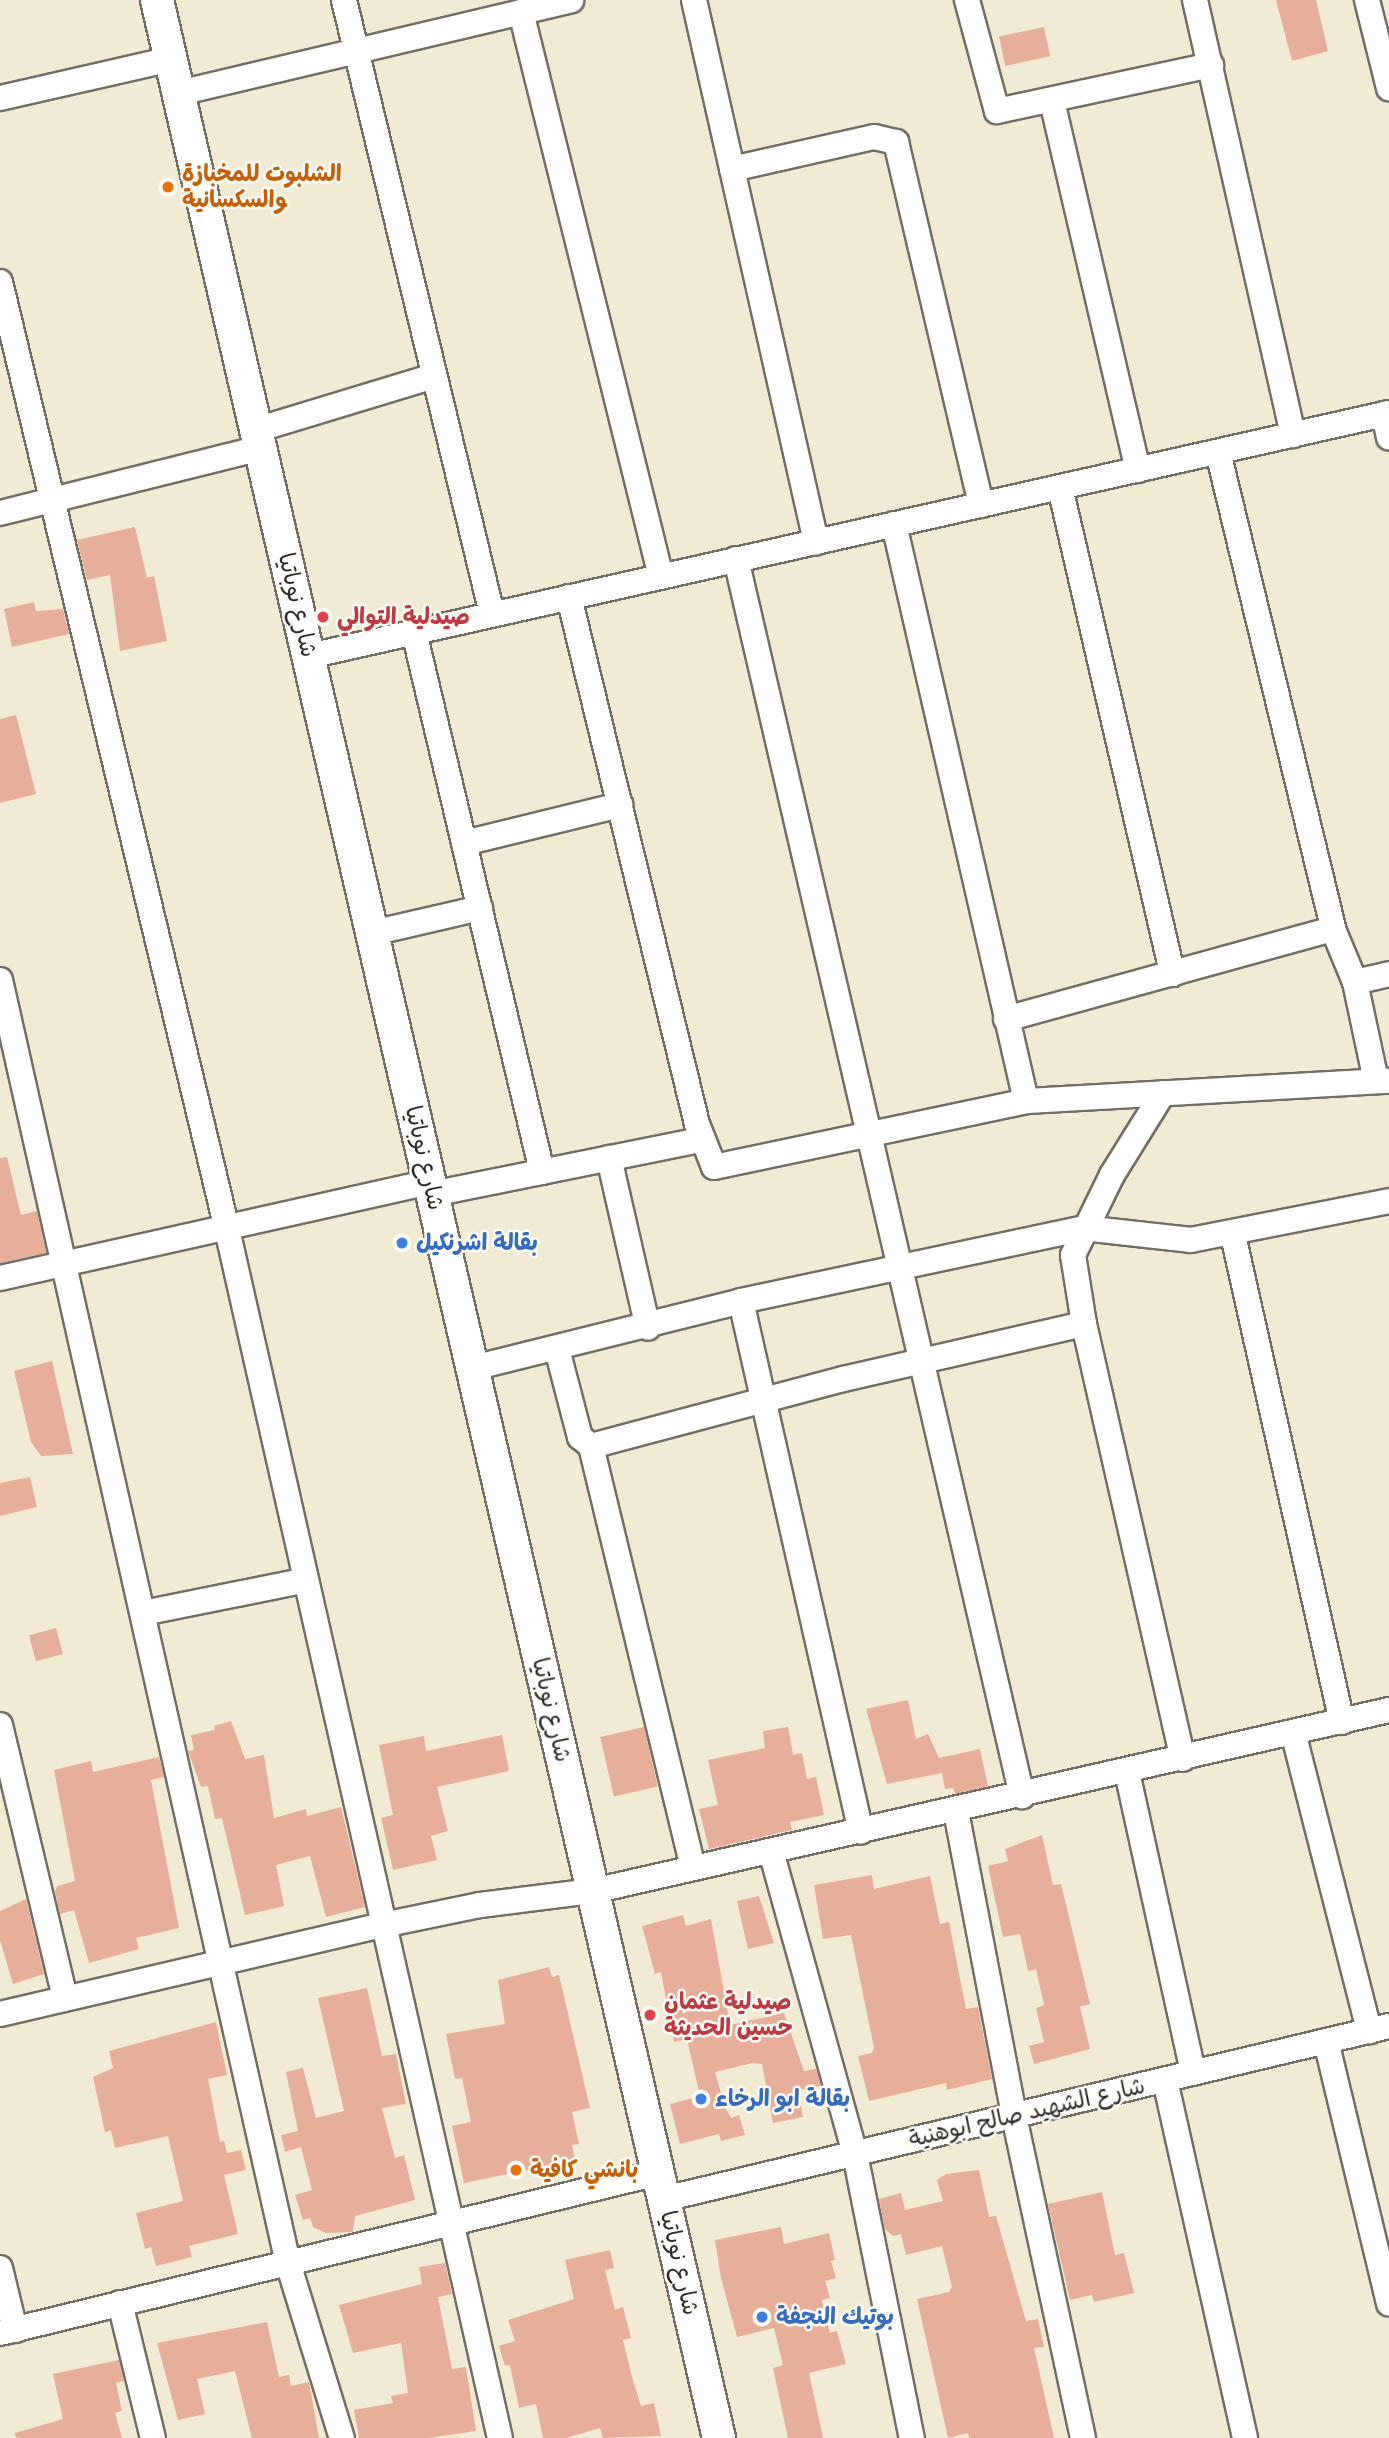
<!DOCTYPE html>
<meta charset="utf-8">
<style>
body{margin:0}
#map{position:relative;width:1389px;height:2438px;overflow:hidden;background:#f2ebd4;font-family:Sriracha,"Playpen Sans Arabic",sans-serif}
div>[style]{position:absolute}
.building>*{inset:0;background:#e7ae9a;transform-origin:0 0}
.roads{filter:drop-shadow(2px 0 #716e66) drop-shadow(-2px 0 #716e66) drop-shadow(0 2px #716e66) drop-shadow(0 -2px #716e66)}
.minor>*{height:24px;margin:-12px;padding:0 12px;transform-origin:12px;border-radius:12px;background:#fff}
.tertiary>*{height:32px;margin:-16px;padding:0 16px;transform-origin:16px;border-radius:16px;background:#fff}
.dots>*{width:19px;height:19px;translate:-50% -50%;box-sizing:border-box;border:4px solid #fdfcf7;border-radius:50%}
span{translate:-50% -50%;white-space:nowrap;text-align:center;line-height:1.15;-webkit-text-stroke:5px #fdfcf7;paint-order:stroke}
.food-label{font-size:23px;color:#c56008;font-weight:700}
.left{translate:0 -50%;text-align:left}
.street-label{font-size:23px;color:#2b2b2b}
.health-label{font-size:23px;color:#be3a42;font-weight:700}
.shop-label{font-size:23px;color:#366cbe;font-weight:700}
</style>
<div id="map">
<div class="building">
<i style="clip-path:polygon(1276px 0,1316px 0,1328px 51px,1292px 61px)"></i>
<i style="left:1044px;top:27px;width:30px;height:46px;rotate:78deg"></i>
<i style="clip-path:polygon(135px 527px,147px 578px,154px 576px,167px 641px,120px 651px,110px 575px,87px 580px,77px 540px)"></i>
<i style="clip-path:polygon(34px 602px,36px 611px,63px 609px,69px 634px,12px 647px,4px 609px)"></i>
<i style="clip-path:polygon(16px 715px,36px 794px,0 803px,0 719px)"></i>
<i style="clip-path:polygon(7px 1157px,21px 1215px,37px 1211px,46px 1253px,0 1263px,0 1158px)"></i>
<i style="clip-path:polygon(52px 1361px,73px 1454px,41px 1456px,31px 1442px,14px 1371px)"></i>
<i style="clip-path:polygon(30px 1477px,37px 1507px,0 1516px,0 1483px)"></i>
<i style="left:56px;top:1628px;width:27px;height:28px;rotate:75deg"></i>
<i style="clip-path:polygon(908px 1700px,916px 1739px,928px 1734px,939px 1758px,980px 1749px,988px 1786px,955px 1794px,953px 1788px,945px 1789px,942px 1773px,887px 1784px,866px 1709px)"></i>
<i style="clip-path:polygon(231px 1721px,245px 1759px,264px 1755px,274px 1818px,306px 1809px,307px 1816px,341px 1807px,365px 1907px,326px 1917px,310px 1856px,276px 1865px,284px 1906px,245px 1915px,222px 1818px,215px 1819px,208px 1786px,201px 1787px,188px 1751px,194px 1750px,191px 1735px,215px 1730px,214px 1726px)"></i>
<i style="left:644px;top:1727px;width:61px;height:45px;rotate:77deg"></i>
<i style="clip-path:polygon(788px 1727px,793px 1755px,802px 1753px,807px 1779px,816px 1777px,824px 1815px,790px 1822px,792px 1830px,709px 1849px,699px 1809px,718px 1805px,708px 1760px,765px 1748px,763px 1731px)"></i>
<i style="clip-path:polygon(502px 1735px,509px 1771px,437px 1787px,448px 1831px,431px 1836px,437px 1860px,393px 1870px,381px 1818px,393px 1815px,379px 1745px,424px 1736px,426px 1751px)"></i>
<i style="clip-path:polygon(159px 1757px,164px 1777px,151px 1780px,179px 1928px,136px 1938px,139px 1949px,89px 1963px,74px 1910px,60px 1914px,55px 1891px,57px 1886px,75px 1881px,54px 1770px,91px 1761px,93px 1772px)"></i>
<i style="clip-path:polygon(1042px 1835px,1053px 1885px,1061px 1884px,1090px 2004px,1080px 2007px,1090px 2049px,1034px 2064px,1029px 2046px,1044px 2042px,1036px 2008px,1044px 2005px,1036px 1969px,1028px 1971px,1020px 1934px,1003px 1937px,988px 1866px,1008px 1861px,1005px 1849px)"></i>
<i style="clip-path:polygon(872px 1875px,874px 1889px,930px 1876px,940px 1924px,949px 1922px,966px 2009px,978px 2007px,992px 2079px,947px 2090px,946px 2083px,869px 2101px,858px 2056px,872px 2053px,874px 2048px,851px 1935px,823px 1939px,814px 1885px)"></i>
<i style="clip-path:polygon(759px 1896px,774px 1943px,748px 1949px,737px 1901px)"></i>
<i style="clip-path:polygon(26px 1899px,44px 1974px,13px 1984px,0 1940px,0 1911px)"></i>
<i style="clip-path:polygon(683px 1915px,686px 1926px,711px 1919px,730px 2025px,784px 2013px,804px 2071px,816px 2069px,821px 2086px,798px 2090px,803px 2117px,773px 2123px,762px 2064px,753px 2063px,715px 2072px,725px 2107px,731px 2118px,739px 2115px,745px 2135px,721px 2141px,719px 2134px,680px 2144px,670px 2104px,700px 2096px,687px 2039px,674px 2042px,661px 1972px,655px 1974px,642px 1926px)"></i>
<i style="clip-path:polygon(549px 1967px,552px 1977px,559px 1975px,590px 2108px,572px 2112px,579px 2144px,572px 2145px,575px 2160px,464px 2183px,452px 2126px,471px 2122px,462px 2078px,455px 2079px,446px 2034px,505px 2024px,498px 1980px)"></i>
<i style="clip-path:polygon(367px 1988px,382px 2056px,396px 2054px,406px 2104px,382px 2108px,395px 2158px,404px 2155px,415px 2200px,355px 2216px,353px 2232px,326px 2233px,313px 2227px,310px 2218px,303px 2220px,295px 2195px,312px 2190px,301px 2147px,285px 2152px,281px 2135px,298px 2131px,286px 2072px,303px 2068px,316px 2118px,344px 2111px,318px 1998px)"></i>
<i style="clip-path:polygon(216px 2022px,227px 2075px,208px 2079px,220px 2142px,224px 2141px,227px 2153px,241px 2150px,246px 2170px,224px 2175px,238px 2234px,189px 2246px,192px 2257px,156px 2266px,151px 2247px,145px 2249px,136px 2213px,183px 2201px,168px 2136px,115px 2148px,111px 2130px,105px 2132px,93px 2077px,113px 2068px,109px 2051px)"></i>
<i style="clip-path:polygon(979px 2170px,989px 2217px,996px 2216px,1026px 2321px,1038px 2319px,1044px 2347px,1034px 2348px,1054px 2438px,969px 2438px,968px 2433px,948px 2438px,917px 2299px,949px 2292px,952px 2287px,942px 2246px,906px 2255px,901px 2234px,893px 2236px,885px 2229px,879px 2199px,901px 2193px,905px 2210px,943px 2201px,937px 2180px,946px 2174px)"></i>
<i style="clip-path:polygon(1102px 2192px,1115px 2255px,1124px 2253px,1134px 2293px,1094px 2302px,1092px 2295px,1070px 2300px,1048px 2204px)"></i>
<i style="clip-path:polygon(781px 2227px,784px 2244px,829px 2233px,835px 2260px,831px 2261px,836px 2278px,825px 2281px,830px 2298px,822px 2300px,830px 2333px,837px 2331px,846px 2364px,809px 2373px,823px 2438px,788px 2438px,773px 2368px,783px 2365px,774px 2328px,737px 2337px,721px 2278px,715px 2240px)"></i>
<i style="clip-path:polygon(610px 2250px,614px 2268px,605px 2270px,615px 2310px,623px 2307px,631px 2338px,623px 2340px,632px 2377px,641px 2406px,654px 2403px,661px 2436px,603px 2438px,600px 2428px,566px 2438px,543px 2438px,536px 2404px,519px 2408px,510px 2365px,505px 2366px,499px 2346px,515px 2341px,508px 2320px,574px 2299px,565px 2260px)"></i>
<i style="clip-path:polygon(445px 2263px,452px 2294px,438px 2297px,452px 2369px,466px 2367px,476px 2431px,428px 2438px,359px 2438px,354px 2410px,393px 2403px,391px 2396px,408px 2393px,401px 2343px,353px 2353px,339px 2305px,422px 2284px,419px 2267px)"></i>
<i style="clip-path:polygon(267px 2322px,279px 2377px,289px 2375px,291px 2386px,309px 2382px,319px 2438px,252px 2438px,235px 2371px,197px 2379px,205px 2414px,178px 2420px,157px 2343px)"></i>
<i style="clip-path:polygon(119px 2360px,124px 2381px,116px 2383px,122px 2411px,115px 2413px,122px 2438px,16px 2438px,15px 2433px,63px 2419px,53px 2374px)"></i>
</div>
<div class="roads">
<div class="minor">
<i style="left:344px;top:0;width:632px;rotate:76.45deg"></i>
<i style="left:694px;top:0;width:556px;rotate:77.31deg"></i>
<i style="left:967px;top:0;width:115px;rotate:74.9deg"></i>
<i style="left:997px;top:111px;width:219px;rotate:-12.1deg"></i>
<i style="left:1195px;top:0;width:446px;rotate:77.3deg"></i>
<i style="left:1367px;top:0;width:91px;rotate:76deg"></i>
<i style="left:521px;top:12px;width:582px;rotate:76.08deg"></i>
<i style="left:179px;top:93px;width:403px;rotate:-13.3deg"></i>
<i style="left:0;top:98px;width:175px;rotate:-12.8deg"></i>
<i style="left:1052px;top:101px;width:379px;rotate:76.9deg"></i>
<i style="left:732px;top:169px;width:146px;rotate:-12.7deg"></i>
<i style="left:874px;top:137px;width:23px;rotate:13deg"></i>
<i style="left:896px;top:142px;width:373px;rotate:76.8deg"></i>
<i style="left:0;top:282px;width:974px;rotate:76.52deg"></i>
<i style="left:227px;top:1229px;width:1239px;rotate:77.28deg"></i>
<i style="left:1384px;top:414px;width:24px;rotate:78deg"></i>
<i style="left:256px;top:430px;width:186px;rotate:-16.9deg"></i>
<i style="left:1218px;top:452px;width:491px;rotate:76.4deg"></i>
<i style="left:1333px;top:929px;width:57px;rotate:67.5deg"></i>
<i style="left:1355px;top:982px;width:101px;rotate:78deg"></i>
<i style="left:1060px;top:487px;width:500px;rotate:77deg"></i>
<i style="left:0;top:513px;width:268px;rotate:-14deg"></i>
<i style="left:894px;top:524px;width:592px;rotate:77.11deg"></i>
<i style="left:736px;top:559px;width:1270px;rotate:76.98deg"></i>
<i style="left:569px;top:597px;width:542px;rotate:76.35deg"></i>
<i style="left:697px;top:1124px;width:46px;rotate:68.4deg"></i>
<i style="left:714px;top:1167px;width:319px;rotate:-11.9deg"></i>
<i style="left:1026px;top:1101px;width:364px;rotate:-3.2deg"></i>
<i style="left:414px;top:632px;width:555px;rotate:76.66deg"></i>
<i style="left:309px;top:656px;width:1107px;rotate:-12.68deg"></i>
<i style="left:464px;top:843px;width:161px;rotate:-13.7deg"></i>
<i style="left:372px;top:933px;width:111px;rotate:-13deg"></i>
<i style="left:0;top:980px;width:1315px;rotate:77.35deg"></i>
<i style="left:288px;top:2263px;width:183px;rotate:72.9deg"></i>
<i style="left:1355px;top:982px;width:35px;rotate:-13deg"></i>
<i style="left:1006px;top:1019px;width:339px;rotate:-15.4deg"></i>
<i style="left:1163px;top:1093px;width:97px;rotate:121.9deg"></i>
<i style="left:1112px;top:1175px;width:89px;rotate:116deg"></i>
<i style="left:1073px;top:1255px;width:70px;rotate:80.9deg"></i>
<i style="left:1084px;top:1324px;width:446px;rotate:77.2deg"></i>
<i style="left:609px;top:1158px;width:174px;rotate:77.1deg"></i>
<i style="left:432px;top:1194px;width:274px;rotate:-11.4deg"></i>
<i style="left:1233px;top:1235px;width:499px;rotate:77.4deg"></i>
<i style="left:0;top:1278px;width:441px;rotate:-12.6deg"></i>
<i style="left:741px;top:1301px;width:544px;rotate:77.27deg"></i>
<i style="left:557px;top:1349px;width:91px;rotate:75.4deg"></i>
<i style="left:580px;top:1437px;width:14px;rotate:39deg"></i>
<i style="left:591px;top:1446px;width:434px;rotate:76.4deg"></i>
<i style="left:473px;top:1368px;width:276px;rotate:-14deg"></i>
<i style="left:741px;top:1301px;width:350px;rotate:-12deg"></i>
<i style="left:1083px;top:1228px;width:109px;rotate:6.3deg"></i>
<i style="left:1191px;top:1240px;width:202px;rotate:-11.1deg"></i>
<i style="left:591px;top:1446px;width:261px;rotate:-14.9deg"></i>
<i style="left:843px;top:1379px;width:247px;rotate:-12.9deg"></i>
<i style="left:143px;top:1613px;width:166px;rotate:-11.4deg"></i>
<i style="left:0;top:1725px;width:281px;rotate:76.6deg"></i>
<i style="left:1293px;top:1732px;width:309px;rotate:75.7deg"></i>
<i style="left:1127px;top:1772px;width:308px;rotate:77.6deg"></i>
<i style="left:956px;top:1811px;width:310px;rotate:79.2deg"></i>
<i style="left:1014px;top:2116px;width:329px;rotate:77.9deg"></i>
<i style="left:771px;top:1851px;width:314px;rotate:74.5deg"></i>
<i style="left:855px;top:2154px;width:290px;rotate:78.7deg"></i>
<i style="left:0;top:2014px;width:393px;rotate:-13.1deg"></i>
<i style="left:383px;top:1925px;width:99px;rotate:-11.7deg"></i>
<i style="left:480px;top:1905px;width:114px;rotate:-7.1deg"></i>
<i style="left:593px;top:1891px;width:816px;rotate:-12.81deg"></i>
<i style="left:1326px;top:2041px;width:270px;rotate:76.5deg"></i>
<i style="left:1165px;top:2080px;width:367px;rotate:77.4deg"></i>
<i style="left:664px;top:2199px;width:745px;rotate:-13.42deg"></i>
<i style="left:0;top:2268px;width:64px;rotate:76.4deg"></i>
<i style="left:120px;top:2303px;width:139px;rotate:76.3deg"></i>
<i style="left:0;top:2333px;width:677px;rotate:-13.67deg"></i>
</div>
<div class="tertiary">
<i style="left:157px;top:0;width:2502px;rotate:77.02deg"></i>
</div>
</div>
<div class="dots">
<i style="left:168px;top:187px;background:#e8710a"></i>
<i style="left:323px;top:617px;background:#e0444e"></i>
<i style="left:402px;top:1243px;background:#3f7fe0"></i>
<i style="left:650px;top:2015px;background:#e0444e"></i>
<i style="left:701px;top:2099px;background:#3f7fe0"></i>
<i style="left:516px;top:2170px;background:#e8710a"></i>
<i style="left:762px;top:2317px;background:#3f7fe0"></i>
</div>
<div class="food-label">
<span class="left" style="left:182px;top:187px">الشلبوت للمخبازة<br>والسكسانية</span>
<span class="left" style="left:530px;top:2170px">بانشي كافية</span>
</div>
<div class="street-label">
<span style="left:297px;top:605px;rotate:77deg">شارع نوباتيا</span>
<span style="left:424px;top:1158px;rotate:77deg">شارع نوباتيا</span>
<span style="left:551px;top:1710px;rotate:77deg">شارع نوباتيا</span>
<span style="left:1027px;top:2113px;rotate:-13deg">شارع الشهيد صالح ابوهنية</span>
<span style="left:679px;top:2263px;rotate:77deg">شارع نوباتيا</span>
</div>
<div class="health-label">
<span class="left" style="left:337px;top:617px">صيدلية التوالي</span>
<span class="left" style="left:664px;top:2015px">صيدلية عثمان<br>حسين الحديثة</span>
</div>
<div class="shop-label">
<span class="left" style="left:416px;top:1243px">بقالة اشرنكيل</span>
<span class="left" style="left:715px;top:2099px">بقالة ابو الرخاء</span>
<span class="left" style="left:776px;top:2317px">بوتيك النجفة</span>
</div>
</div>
